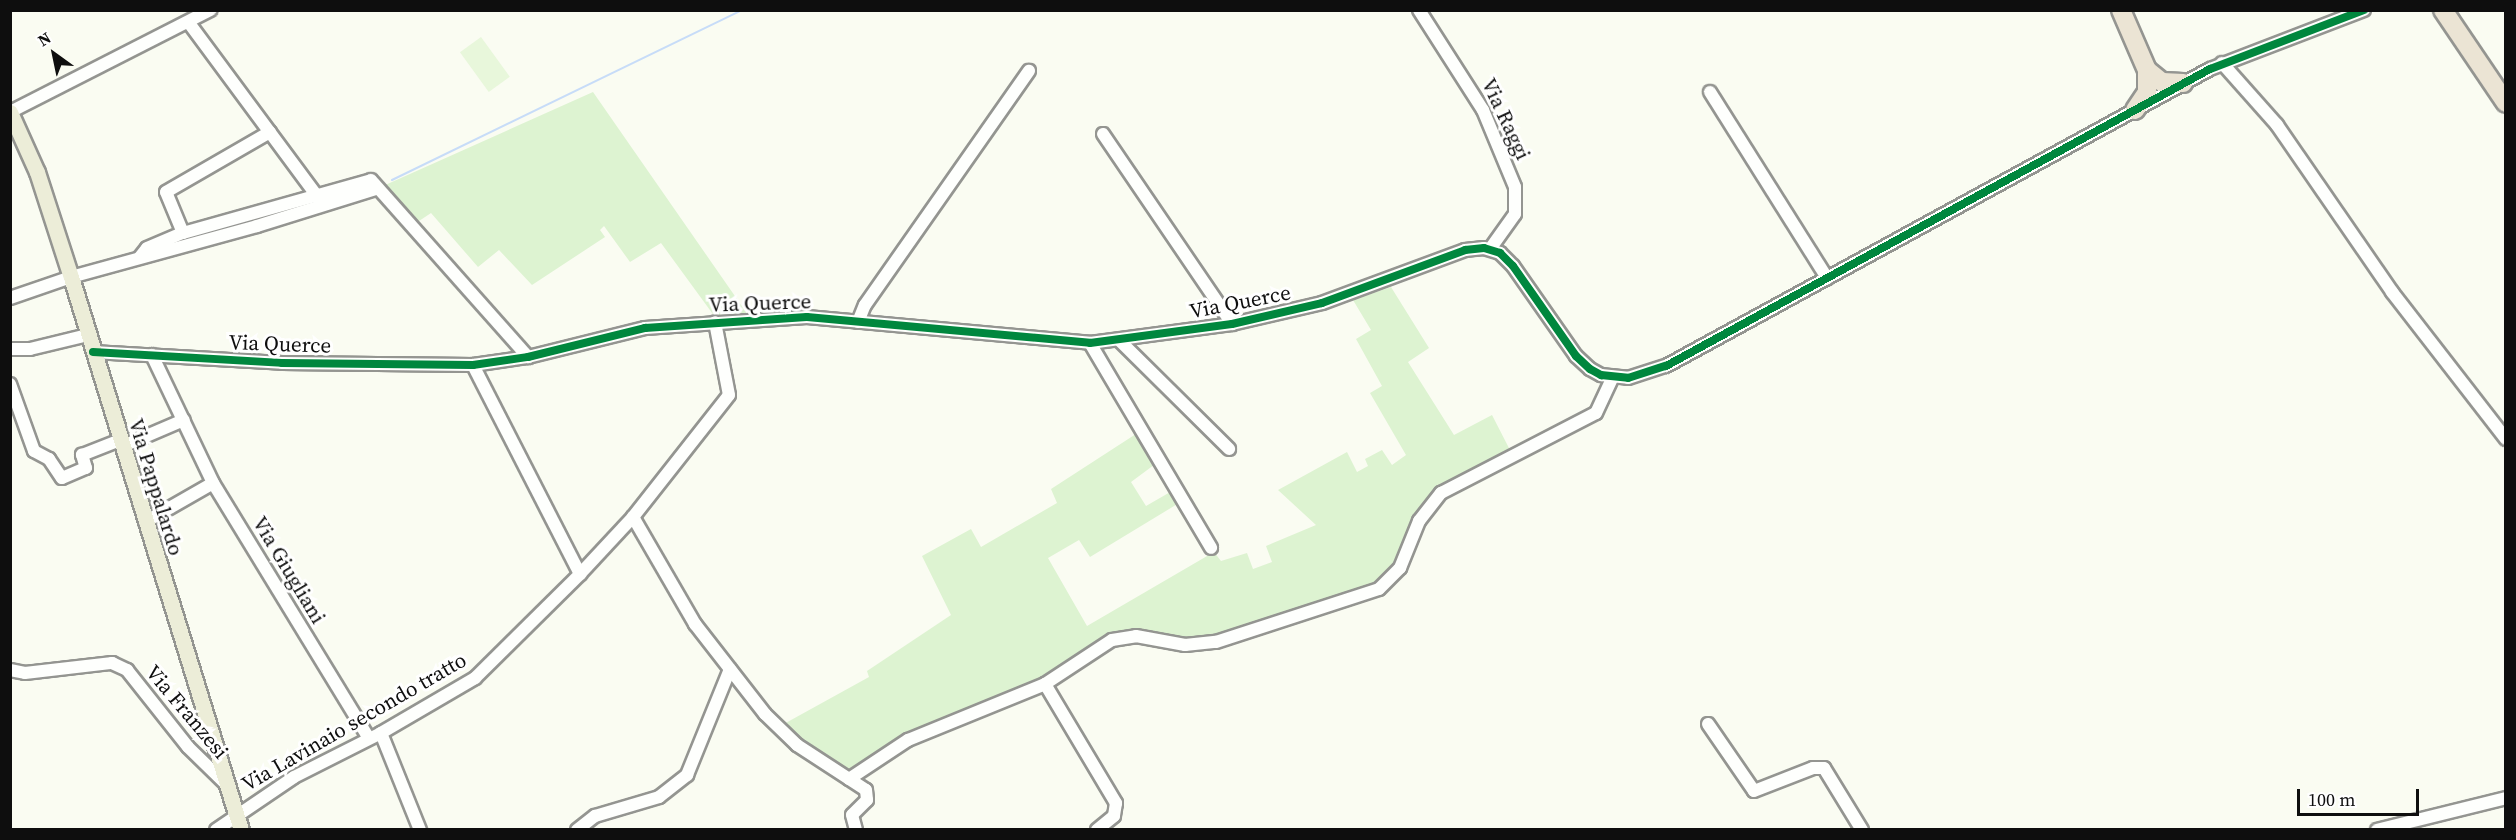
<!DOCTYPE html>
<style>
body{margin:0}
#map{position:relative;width:2516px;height:840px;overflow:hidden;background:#fafcf2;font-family:"Source Serif 4",serif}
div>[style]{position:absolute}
.green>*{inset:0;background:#ddf3d1}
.pitch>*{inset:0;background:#e8f7db;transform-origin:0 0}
.stream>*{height:2px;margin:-1px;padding:0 1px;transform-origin:1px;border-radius:1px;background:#c7dcf8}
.roads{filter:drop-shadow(2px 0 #949591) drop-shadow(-2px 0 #949591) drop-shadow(0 2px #949591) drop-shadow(0 -2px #949591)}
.minor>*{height:12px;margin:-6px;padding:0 6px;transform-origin:6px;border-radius:6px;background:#fefffd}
.major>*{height:15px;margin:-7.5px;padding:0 7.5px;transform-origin:7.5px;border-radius:7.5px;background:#ecedd8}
.highway>*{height:18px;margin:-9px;padding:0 9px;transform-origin:9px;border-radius:9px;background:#ebe4d4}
.cycleway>*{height:8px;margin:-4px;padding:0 4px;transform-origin:4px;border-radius:4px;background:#00873e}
span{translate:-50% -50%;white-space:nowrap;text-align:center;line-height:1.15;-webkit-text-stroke:6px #fff;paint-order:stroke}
.street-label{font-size:21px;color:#0e0e0e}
.frame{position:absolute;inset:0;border:12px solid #0e0e0e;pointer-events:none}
.north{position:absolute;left:24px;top:24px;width:60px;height:60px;-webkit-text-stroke:4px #fff;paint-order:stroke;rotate:327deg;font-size:16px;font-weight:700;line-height:24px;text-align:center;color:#0e0e0e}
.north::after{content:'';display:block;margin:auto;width:21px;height:27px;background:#0e0e0e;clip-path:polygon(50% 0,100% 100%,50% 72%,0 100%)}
.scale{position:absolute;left:2297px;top:789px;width:122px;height:27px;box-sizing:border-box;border:3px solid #0e0e0e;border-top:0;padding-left:8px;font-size:18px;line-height:21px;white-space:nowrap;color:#0e0e0e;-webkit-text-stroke:4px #fff;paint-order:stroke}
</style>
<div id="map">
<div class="green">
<i style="clip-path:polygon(593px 92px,746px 312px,746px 316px,715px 317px,661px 243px,630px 262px,604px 226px,600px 230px,605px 237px,532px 285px,499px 250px,478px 267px,431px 213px,413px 225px,383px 186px)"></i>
<i style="clip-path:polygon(1391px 287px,1429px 348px,1408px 362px,1454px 435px,1492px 415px,1511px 452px,1430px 497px,1421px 507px,1391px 573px,1383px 581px,1366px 590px,1225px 634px,1193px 640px,1126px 632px,1048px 678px,905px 736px,851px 770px,806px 745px,782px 725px,869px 677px,867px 671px,951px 615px,922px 556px,971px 529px,981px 547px,1057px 503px,1051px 489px,1139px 432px,1158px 462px,1131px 482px,1146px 506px,1172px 491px,1179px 503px,1090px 557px,1079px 540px,1048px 558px,1087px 626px,1214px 552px,1221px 561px,1247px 553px,1253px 569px,1272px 562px,1266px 546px,1316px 525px,1278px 490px,1347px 452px,1357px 472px,1368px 466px,1365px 459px,1382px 450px,1392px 465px,1406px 455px,1370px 393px,1382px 386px,1356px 339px,1371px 330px,1353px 300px)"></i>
</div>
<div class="pitch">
<i style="left:481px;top:37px;width:49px;height:26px;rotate:54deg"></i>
</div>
<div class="stream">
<i style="left:392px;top:180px;width:389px;rotate:-25.9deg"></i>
</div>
<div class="roads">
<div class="minor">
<i style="left:1419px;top:10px;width:119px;rotate:57.4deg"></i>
<i style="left:1483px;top:110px;width:83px;rotate:67.4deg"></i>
<i style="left:1515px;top:187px;width:27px;rotate:90deg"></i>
<i style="left:1515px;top:214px;width:43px;rotate:125.5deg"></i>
<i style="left:189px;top:23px;width:220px;rotate:53.5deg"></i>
<i style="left:2222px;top:63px;width:83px;rotate:48.4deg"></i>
<i style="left:2277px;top:125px;width:203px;rotate:55.4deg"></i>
<i style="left:2392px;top:292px;width:186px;rotate:52.2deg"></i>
<i style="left:1710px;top:92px;width:220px;rotate:57.8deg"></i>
<i style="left:10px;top:112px;width:225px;rotate:-27deg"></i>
<i style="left:1103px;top:134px;width:230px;rotate:55.8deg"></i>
<i style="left:183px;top:233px;width:44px;rotate:-112.5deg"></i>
<i style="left:166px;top:192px;width:120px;rotate:-30deg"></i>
<i style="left:140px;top:257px;width:11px;rotate:-52deg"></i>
<i style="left:147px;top:248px;width:39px;rotate:-23deg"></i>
<i style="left:183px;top:233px;width:195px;rotate:-15.7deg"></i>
<i style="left:371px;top:180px;width:237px;rotate:48.4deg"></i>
<i style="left:10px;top:298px;width:65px;rotate:-19deg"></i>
<i style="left:71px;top:277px;width:193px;rotate:-15.3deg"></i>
<i style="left:257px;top:226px;width:125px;rotate:-17.3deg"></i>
<i style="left:858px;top:322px;width:18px;rotate:-68deg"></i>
<i style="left:865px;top:305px;width:286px;rotate:-55deg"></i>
<i style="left:1119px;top:340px;width:155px;rotate:44.7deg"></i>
<i style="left:1090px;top:343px;width:238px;rotate:59.4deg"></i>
<i style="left:10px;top:349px;width:20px"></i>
<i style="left:30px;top:349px;width:60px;rotate:-13.6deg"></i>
<i style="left:93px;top:352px;width:189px;rotate:3.3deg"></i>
<i style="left:282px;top:363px;width:191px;rotate:0.6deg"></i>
<i style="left:473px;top:365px;width:56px;rotate:-8.3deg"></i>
<i style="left:528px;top:357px;width:121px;rotate:-13.9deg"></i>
<i style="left:645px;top:328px;width:162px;rotate:-3.9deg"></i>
<i style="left:807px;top:317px;width:284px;rotate:5.2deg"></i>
<i style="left:1090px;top:343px;width:143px;rotate:-7.6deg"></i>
<i style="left:1232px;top:324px;width:92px;rotate:-13.1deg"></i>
<i style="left:1322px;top:303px;width:153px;rotate:-20.3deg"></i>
<i style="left:1465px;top:250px;width:19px;rotate:-6deg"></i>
<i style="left:1484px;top:248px;width:17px;rotate:17deg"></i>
<i style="left:1500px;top:253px;width:18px;rotate:45deg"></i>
<i style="left:1513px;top:266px;width:110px;rotate:55deg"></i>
<i style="left:1576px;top:356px;width:19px;rotate:43deg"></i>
<i style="left:1590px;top:369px;width:13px;rotate:29deg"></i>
<i style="left:1601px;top:375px;width:27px;rotate:6deg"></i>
<i style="left:1628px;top:378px;width:40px;rotate:-18deg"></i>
<i style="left:1666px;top:366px;width:620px;rotate:-28.63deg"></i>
<i style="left:2210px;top:69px;width:165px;rotate:-21deg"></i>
<i style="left:152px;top:355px;width:142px;rotate:64.5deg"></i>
<i style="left:213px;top:483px;width:298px;rotate:58.6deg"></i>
<i style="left:473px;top:365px;width:235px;rotate:62.9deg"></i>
<i style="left:10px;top:384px;width:71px;rotate:70.3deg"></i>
<i style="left:34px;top:451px;width:17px;rotate:28deg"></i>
<i style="left:49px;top:459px;width:23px;rotate:56deg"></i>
<i style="left:62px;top:478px;width:26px;rotate:-23deg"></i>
<i style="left:86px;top:468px;width:14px;rotate:-107deg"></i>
<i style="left:82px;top:455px;width:41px;rotate:-21.5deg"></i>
<i style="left:123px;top:446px;width:66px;rotate:-23.1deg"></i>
<i style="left:633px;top:517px;width:124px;rotate:59.9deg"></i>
<i style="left:695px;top:624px;width:114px;rotate:52.1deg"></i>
<i style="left:765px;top:714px;width:45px;rotate:44.1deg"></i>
<i style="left:797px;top:745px;width:82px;rotate:33.1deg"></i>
<i style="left:866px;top:790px;width:10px;rotate:84deg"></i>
<i style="left:867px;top:800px;width:21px;rotate:135deg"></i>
<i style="left:852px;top:815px;width:16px;rotate:75deg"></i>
<i style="left:145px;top:522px;width:78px;rotate:-29.8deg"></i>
<i style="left:10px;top:670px;width:15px;rotate:11deg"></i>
<i style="left:25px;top:673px;width:88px;rotate:-6.6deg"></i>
<i style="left:112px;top:663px;width:17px;rotate:25deg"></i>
<i style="left:127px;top:670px;width:98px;rotate:51.6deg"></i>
<i style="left:188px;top:747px;width:54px;rotate:44.3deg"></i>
<i style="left:1045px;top:684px;width:139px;rotate:59.2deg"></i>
<i style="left:1116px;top:803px;width:13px;rotate:99deg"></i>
<i style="left:1114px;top:816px;width:22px;rotate:141deg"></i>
<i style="left:1708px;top:724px;width:81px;rotate:55.5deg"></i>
<i style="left:1754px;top:791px;width:63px;rotate:-21.3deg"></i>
<i style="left:1813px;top:768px;width:11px"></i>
<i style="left:1824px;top:768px;width:73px;rotate:58.5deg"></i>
<i style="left:381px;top:733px;width:105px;rotate:68.1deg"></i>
<i style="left:849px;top:779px;width:71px;rotate:-33.5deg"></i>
<i style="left:908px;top:740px;width:148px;rotate:-22.2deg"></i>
<i style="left:1045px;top:684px;width:80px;rotate:-33.3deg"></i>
<i style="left:1112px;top:640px;width:24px;rotate:-9deg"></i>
<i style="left:1136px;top:636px;width:50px;rotate:10.4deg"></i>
<i style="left:1185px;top:645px;width:31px;rotate:-6deg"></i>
<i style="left:1216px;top:642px;width:171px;rotate:-18deg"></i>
<i style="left:1379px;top:589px;width:30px;rotate:-45deg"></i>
<i style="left:1400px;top:568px;width:51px;rotate:-68deg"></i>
<i style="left:1419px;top:521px;width:36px;rotate:-52deg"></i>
<i style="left:1441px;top:493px;width:174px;rotate:-27.3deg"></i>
<i style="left:1596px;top:413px;width:40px;rotate:-65deg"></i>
<i style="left:216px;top:830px;width:94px;rotate:-34.2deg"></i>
<i style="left:294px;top:777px;width:97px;rotate:-26.8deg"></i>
<i style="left:381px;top:733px;width:109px;rotate:-30.3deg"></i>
<i style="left:475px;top:678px;width:148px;rotate:-44.7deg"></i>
<i style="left:580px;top:574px;width:78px;rotate:-47.1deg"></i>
<i style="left:633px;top:517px;width:155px;rotate:-51.8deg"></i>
<i style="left:729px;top:395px;width:74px;rotate:-100.9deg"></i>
<i style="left:577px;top:830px;width:23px;rotate:-38deg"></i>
<i style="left:595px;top:816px;width:67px;rotate:-16.5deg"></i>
<i style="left:659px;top:797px;width:36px;rotate:-38deg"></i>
<i style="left:687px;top:775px;width:114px;rotate:-67.9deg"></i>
<i style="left:2377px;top:830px;width:133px;rotate:-13.9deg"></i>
</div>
<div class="major">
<i style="left:10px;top:112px;width:66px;rotate:65.8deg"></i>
<i style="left:37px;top:172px;width:110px;rotate:72.1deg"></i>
<i style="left:71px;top:277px;width:579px;rotate:72.91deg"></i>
</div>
<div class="highway">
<i style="left:2121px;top:10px;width:65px;rotate:66.6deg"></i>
<i style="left:2147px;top:70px;width:19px;rotate:39deg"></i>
<i style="left:2162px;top:82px;width:21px;rotate:3deg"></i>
<i style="left:2443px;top:10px;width:112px;rotate:55.9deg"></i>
<i style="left:2135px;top:110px;width:22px;rotate:-56deg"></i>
<i style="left:2147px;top:92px;width:22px;rotate:-90deg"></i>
</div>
</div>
<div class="cycleway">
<i style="left:93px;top:352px;width:189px;rotate:3.3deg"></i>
<i style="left:282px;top:363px;width:191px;rotate:0.6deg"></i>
<i style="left:473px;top:365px;width:56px;rotate:-8.3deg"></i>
<i style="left:528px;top:357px;width:121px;rotate:-13.9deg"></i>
<i style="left:645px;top:328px;width:162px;rotate:-3.9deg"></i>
<i style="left:807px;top:317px;width:284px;rotate:5.2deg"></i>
<i style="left:1090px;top:343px;width:143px;rotate:-7.6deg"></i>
<i style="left:1232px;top:324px;width:92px;rotate:-13.1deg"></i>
<i style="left:1322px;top:303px;width:153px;rotate:-20.3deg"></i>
<i style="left:1465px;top:250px;width:19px;rotate:-6deg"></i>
<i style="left:1484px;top:248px;width:17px;rotate:17deg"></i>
<i style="left:1500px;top:253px;width:18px;rotate:45deg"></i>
<i style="left:1513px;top:266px;width:110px;rotate:55deg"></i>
<i style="left:1576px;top:356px;width:19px;rotate:43deg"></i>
<i style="left:1590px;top:369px;width:13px;rotate:29deg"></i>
<i style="left:1601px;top:375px;width:27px;rotate:6deg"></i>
<i style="left:1628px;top:378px;width:40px;rotate:-18deg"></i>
<i style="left:1666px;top:366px;width:620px;rotate:-28.63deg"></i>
<i style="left:2210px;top:69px;width:165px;rotate:-21deg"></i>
</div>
<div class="street-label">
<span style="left:1506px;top:119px;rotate:65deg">Via Raggi</span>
<span style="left:1240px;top:302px;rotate:-11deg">Via Querce</span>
<span style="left:760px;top:303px;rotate:-2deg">Via Querce</span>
<span style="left:280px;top:344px;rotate:2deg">Via Querce</span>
<span style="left:156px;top:487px;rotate:73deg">Via Pappalardo</span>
<span style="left:289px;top:570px;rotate:59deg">Via Giugliani</span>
<span style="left:187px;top:712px;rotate:50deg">Via Franzesi</span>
<span style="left:354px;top:722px;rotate:-30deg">Via Lavinaio secondo tratto</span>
</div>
<div class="frame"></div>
<div class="north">N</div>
<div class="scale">100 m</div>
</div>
